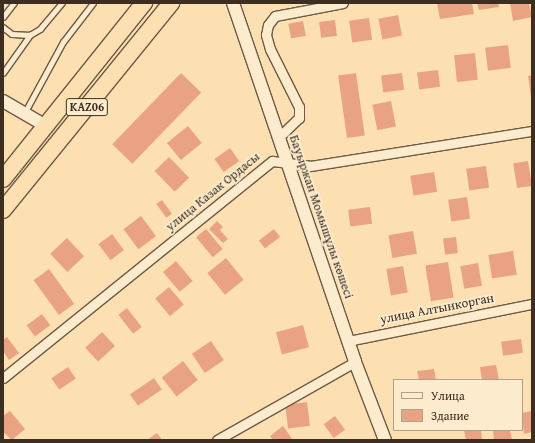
<!DOCTYPE html>
<meta charset="utf-8">
<style>
body{margin:0}
#map{position:relative;width:535px;height:443px;overflow:hidden;background:#fce0b2;font-family:"Gentium Book Plus",serif}
div>[style]{position:absolute}
.building>*{inset:0;background:#eaa382;transform-origin:0 0}
.roads{filter:drop-shadow(1px 0 #6d5a46) drop-shadow(-1px 0 #6d5a46) drop-shadow(0 1px #6d5a46) drop-shadow(0 -1px #6d5a46)}
.lane>*{height:4.5px;margin:-2.25px;padding:0 2.25px;transform-origin:2.25px;border-radius:2.25px;background:#fdebcd}
.street>*{height:9px;margin:-4.5px;padding:0 4.5px;transform-origin:4.5px;border-radius:4.5px;background:#fdebcd}
.secondary>*{height:12px;margin:-6px;padding:0 6px;transform-origin:6px;border-radius:6px;background:#fdebcd}
.highway>*{height:16px;margin:-8px;padding:0 8px;transform-origin:8px;border-radius:8px;background:#fce0b2}
span{translate:-50% -50%;white-space:nowrap;text-align:center;line-height:1.15;-webkit-text-stroke:3.5px #fdebcd;paint-order:stroke}
.shield-label span{padding:1px 3px;background:#fdebcd;border:1px solid;border-radius:3px;-webkit-text-stroke-width:0}
.shield-label{font-size:12px;color:#3d2e22;font-weight:700}
.street-label{font-size:13px;color:#3d2e22}
.frame{position:absolute;inset:0;border:4px solid #3d2e22;pointer-events:none}
.legend{position:absolute;left:393px;top:379px;width:130px;height:52px;box-sizing:border-box;background:#fdebcd;border:1px solid #b09f89;margin:0;padding:5px 7px;list-style:none;font-size:12px;color:#3d2e22}
.legend li{display:flex;align-items:center;gap:8px;height:20px}
.legend b{width:20px;border:1px solid #b09f89}
</style>
<div id="map">
<div class="building">
<i style="clip-path:polygon(437px 3px,472px 3px,474px 14px,440px 19px)"></i>
<i style="clip-path:polygon(477px 3px,498px 3px,499px 7px,479px 10px)"></i>
<i style="clip-path:polygon(510px 3px,529px 3px,532px 17px,513px 21px)"></i>
<i style="left:398px;top:15px;width:21px;height:20px;rotate:79deg"></i>
<i style="left:369px;top:18px;width:22px;height:20px;rotate:82deg"></i>
<i style="left:335px;top:20px;width:16px;height:16px;rotate:83deg"></i>
<i style="left:303px;top:21px;width:15px;height:15px;rotate:79deg"></i>
<i style="left:508px;top:45px;width:23px;height:23px;rotate:83deg"></i>
<i style="left:475px;top:53px;width:27px;height:21px;rotate:84deg"></i>
<i style="left:438px;top:70px;width:17px;height:21px;rotate:83deg"></i>
<i style="left:181px;top:73px;width:28px;height:99px;rotate:44deg"></i>
<i style="left:356px;top:73px;width:63px;height:18px;rotate:82deg"></i>
<i style="left:402px;top:73px;width:17px;height:21px;rotate:83deg"></i>
<i style="clip-path:polygon(532px 75px,532px 97px,531px 97px,528px 76px)"></i>
<i style="left:391px;top:101px;width:26px;height:19px;rotate:79deg"></i>
<i style="left:188px;top:126px;width:22px;height:27px;rotate:51deg"></i>
<i style="left:230px;top:148px;width:16px;height:19px;rotate:55deg"></i>
<i style="left:169px;top:157px;width:29px;height:20px;rotate:46deg"></i>
<i style="left:528px;top:161px;width:25px;height:15px;rotate:81deg"></i>
<i style="left:486px;top:166px;width:22px;height:20px;rotate:82deg"></i>
<i style="left:434px;top:172px;width:20px;height:24px;rotate:81deg"></i>
<i style="left:467px;top:197px;width:22px;height:19px;rotate:82deg"></i>
<i style="left:162px;top:200px;width:17px;height:7px;rotate:54deg"></i>
<i style="left:370px;top:207px;width:17px;height:22px;rotate:83deg"></i>
<i style="left:141px;top:216px;width:25px;height:22px;rotate:53deg"></i>
<i style="clip-path:polygon(217px 221px,223px 227px,220px 230px,228px 239px,223px 243px,209px 229px)"></i>
<i style="left:206px;top:229px;width:26px;height:13px;rotate:50deg"></i>
<i style="left:274px;top:229px;width:10px;height:19px;rotate:53deg"></i>
<i style="left:413px;top:231px;width:23px;height:25px;rotate:80deg"></i>
<i style="left:112px;top:234px;width:20px;height:17px;rotate:53deg"></i>
<i style="left:456px;top:237px;width:16px;height:13px;rotate:83deg"></i>
<i style="left:67px;top:238px;width:25px;height:23px;rotate:47deg"></i>
<i style="left:513px;top:251px;width:24px;height:25px;rotate:81deg"></i>
<i style="left:226px;top:258px;width:28px;height:24px;rotate:51deg"></i>
<i style="left:176px;top:261px;width:26px;height:17px;rotate:50deg"></i>
<i style="left:448px;top:262px;width:36px;height:23px;rotate:81deg"></i>
<i style="left:478px;top:263px;width:23px;height:18px;rotate:80deg"></i>
<i style="left:403px;top:266px;width:27px;height:17px;rotate:80deg"></i>
<i style="left:49px;top:269px;width:43px;height:19px;rotate:54deg"></i>
<i style="left:169px;top:287px;width:23px;height:18px;rotate:50deg"></i>
<i style="left:127px;top:308px;width:24px;height:11px;rotate:52deg"></i>
<i style="left:42px;top:314px;width:14px;height:19px;rotate:54deg"></i>
<i style="left:303px;top:325px;width:23px;height:28px;rotate:75deg"></i>
<i style="left:102px;top:332px;width:19px;height:23px;rotate:47deg"></i>
<i style="clip-path:polygon(7px 337px,19px 353px,9px 360px,3px 351px,3px 340px)"></i>
<i style="left:521px;top:339px;width:14px;height:20px;rotate:82deg"></i>
<i style="left:211px;top:341px;width:23px;height:23px;rotate:56deg"></i>
<i style="left:183px;top:361px;width:24px;height:27px;rotate:52deg"></i>
<i style="clip-path:polygon(496px 365px,499px 380px,482px 380px,480px 367px)"></i>
<i style="left:68px;top:367px;width:14px;height:20px;rotate:56deg"></i>
<i style="clip-path:polygon(434px 369px,436px 380px,419px 380px,417px 371px)"></i>
<i style="left:154px;top:378px;width:14px;height:29px;rotate:56deg"></i>
<i style="left:307px;top:402px;width:24px;height:22px;rotate:83deg"></i>
<i style="clip-path:polygon(10px 411px,25px 429px,12px 440px,3px 432px,3px 416px)"></i>
<i style="clip-path:polygon(532px 411px,532px 432px,524px 434px,522px 413px)"></i>
<i style="left:335px;top:416px;width:17px;height:14px;rotate:54deg"></i>
<i style="clip-path:polygon(283px 426px,293px 440px,273px 440px,270px 436px)"></i>
<i style="clip-path:polygon(464px 430px,481px 430px,482px 440px,466px 440px)"></i>
<i style="clip-path:polygon(493px 430px,510px 430px,512px 440px,494px 440px)"></i>
<i style="clip-path:polygon(157px 433px,162px 440px,147px 440px)"></i>
</div>
<div class="roads">
<div class="lane">
<i style="left:3px;top:17px;width:18px;rotate:-52deg"></i>
<i style="left:3px;top:27px;width:11px;rotate:38deg"></i>
<i style="left:12px;top:34px;width:18px;rotate:3deg"></i>
<i style="left:30px;top:35px;width:12px;rotate:-31deg"></i>
<i style="left:40px;top:29px;width:34px;rotate:-50deg"></i>
<i style="left:3px;top:73px;width:47px;rotate:-54.6deg"></i>
<i style="left:25px;top:112px;width:80px;rotate:-61.5deg"></i>
<i style="left:63px;top:42px;width:49px;rotate:-52.4deg"></i>
</div>
<div class="street">
<i style="left:279px;top:137px;width:28px;rotate:-44deg"></i>
<i style="left:299px;top:118px;width:11px;rotate:-90deg"></i>
<i style="left:299px;top:107px;width:65px;rotate:-116.6deg"></i>
<i style="left:270px;top:49px;width:15px;rotate:-106deg"></i>
<i style="left:266px;top:35px;width:10px;rotate:-79deg"></i>
<i style="left:268px;top:25px;width:11px;rotate:-52deg"></i>
<i style="left:275px;top:16px;width:69px;rotate:-10.8deg"></i>
<i style="left:348px;top:341px;width:188px;rotate:-11.4deg"></i>
<i style="left:3px;top:378px;width:346px;rotate:-38.9deg"></i>
<i style="left:272px;top:161px;width:38px;rotate:7deg"></i>
<i style="left:310px;top:166px;width:225px;rotate:-9deg"></i>
<i style="left:217px;top:440px;width:159px;rotate:-29.5deg"></i>
</div>
<div class="secondary">
<i style="left:233px;top:3px;width:379px;rotate:71.2deg"></i>
<i style="left:355px;top:362px;width:84px;rotate:69deg"></i>
<i style="left:3px;top:101px;width:50px;rotate:30.2deg"></i>
</div>
<div class="highway">
<i style="left:3px;top:179px;width:226px;rotate:-51.3deg"></i>
<i style="left:3px;top:210px;width:267px;rotate:-50.9deg"></i>
</div>
</div>
<div class="shield-label">
<span style="left:87px;top:107px">KАZ06</span>
</div>
<div class="street-label">
<span style="left:213px;top:192px;rotate:-39deg">улица Казак Ордасы</span>
<span style="left:321px;top:217px;rotate:71deg">Бауыржан Момышұлы көшесі</span>
<span style="left:437px;top:309px;rotate:-11deg">улица Алтынкорган</span>
</div>
<div class="frame"></div>
<ul class="legend">
<li><b style="height:5px;background:#fdebcd"></b>Улица</li>
<li><b style="height:11px;background:#eaa382"></b>Здание</li>
</ul>
</div>
